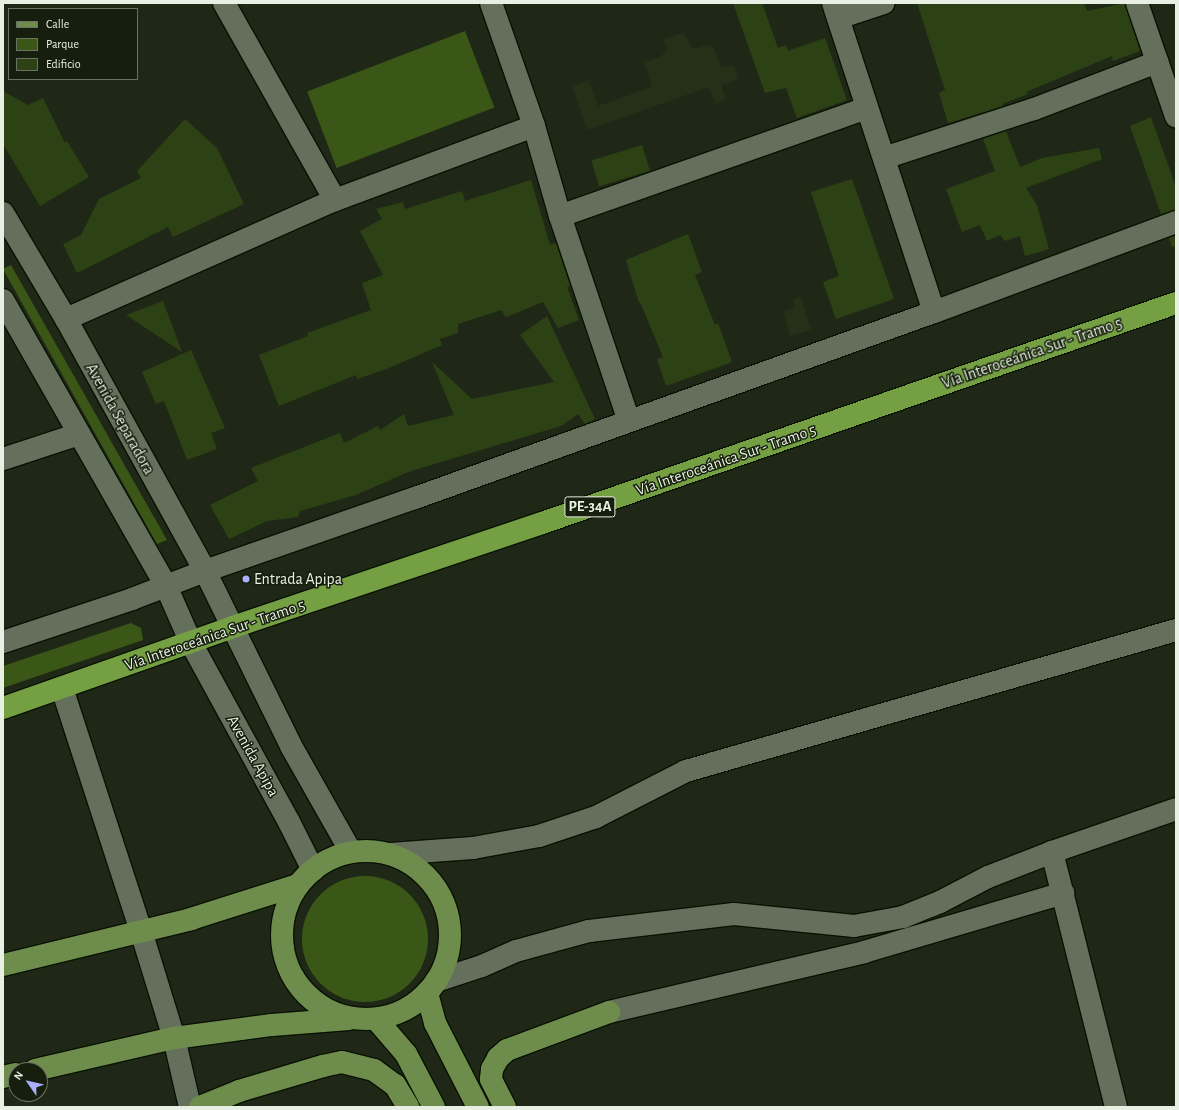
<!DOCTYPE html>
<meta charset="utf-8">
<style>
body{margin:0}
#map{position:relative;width:1179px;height:1110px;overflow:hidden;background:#1f2816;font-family:"Alegreya Sans",sans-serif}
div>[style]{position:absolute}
.built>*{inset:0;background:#243118}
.green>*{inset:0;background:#3b5717;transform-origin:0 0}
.round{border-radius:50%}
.building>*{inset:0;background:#2d4214;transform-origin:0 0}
.roads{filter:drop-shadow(1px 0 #091102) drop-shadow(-1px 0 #091102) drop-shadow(0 1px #091102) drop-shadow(0 -1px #091102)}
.minor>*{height:22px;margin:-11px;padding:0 11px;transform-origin:11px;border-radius:11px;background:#65705c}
.major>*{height:22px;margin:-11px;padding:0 11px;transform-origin:11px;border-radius:11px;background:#6e8d4d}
.major>.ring{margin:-11px;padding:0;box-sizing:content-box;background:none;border:22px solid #6e8d4d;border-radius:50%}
.highway>*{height:22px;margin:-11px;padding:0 11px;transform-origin:11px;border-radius:11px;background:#74a043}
.dots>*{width:11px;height:11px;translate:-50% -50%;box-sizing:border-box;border:2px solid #161f0d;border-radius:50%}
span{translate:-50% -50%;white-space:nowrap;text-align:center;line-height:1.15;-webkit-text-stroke:3px #161f0d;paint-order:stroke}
.shield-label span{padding:1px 3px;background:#161f0d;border:1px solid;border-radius:3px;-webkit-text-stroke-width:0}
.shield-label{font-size:15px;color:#e8efe3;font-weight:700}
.street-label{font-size:16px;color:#e8efe3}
.poi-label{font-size:16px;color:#e8efe3}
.left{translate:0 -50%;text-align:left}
.frame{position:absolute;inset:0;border:4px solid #e8efe3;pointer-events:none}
.legend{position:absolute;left:8px;top:8px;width:130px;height:72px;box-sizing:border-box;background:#161f0d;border:1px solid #6a7263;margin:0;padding:5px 7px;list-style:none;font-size:12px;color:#e8efe3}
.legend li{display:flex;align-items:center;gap:8px;height:20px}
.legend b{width:20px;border:1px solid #6a7263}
.north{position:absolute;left:8px;top:1062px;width:40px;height:40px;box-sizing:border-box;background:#161f0d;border:1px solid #6a7263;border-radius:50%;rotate:304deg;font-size:11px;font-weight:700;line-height:16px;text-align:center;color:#e8efe3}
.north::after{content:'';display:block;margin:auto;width:14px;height:18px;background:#aab0fb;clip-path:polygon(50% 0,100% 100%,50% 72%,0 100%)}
</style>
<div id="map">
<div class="built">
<i style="clip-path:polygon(683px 33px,694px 49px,708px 45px,714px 48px,721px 67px,734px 66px,738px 79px,721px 85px,726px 99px,715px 104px,709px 87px,587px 130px,572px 86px,589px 80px,598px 106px,652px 87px,644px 62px,660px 57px,667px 50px,663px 39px)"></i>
<i style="clip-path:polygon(801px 297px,811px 330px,790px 336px,783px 311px,795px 308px,793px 300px)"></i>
</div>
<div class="green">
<i style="left:465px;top:31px;width:82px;height:169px;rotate:69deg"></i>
<i style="clip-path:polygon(11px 265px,167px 540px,157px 544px,3px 269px)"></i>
<i style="clip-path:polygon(131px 623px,141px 628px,143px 640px,3px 688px,3px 666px)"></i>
<i class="round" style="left:302px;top:876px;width:126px;height:126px"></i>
</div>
<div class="building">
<i style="clip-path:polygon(733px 3px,762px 3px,778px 48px,786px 45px,788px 51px,825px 38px,847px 100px,797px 118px,786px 88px,765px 93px)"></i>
<i style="clip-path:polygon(917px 3px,1084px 3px,1087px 11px,1125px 3px,1140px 51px,1113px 61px,1112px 56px,1026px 92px,1028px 94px,1002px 104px,1003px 106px,948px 123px,939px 93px,945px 90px)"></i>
<i style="clip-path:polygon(3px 91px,28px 105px,43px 98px,65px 143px,67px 141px,89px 177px,40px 206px,3px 144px)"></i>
<i style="clip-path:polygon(1151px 117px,1176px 187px,1176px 210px,1161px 214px,1130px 126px)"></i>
<i style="clip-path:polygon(185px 119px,217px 148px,244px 204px,173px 237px,168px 227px,77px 273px,63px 244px,81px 235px,99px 199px,141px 178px,137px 171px)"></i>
<i style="clip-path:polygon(1006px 131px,1020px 167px,1042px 158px,1099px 148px,1102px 159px,1026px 188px,1037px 205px,1049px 249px,1025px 256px,1020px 236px,1005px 241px,1000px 235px,987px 241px,980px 225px,962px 232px,946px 189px,995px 171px,983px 139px)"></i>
<i style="left:642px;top:145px;width:27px;height:53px;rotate:73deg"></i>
<i style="clip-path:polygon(852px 179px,894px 299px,836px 319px,823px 282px,839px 276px,811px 192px)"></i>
<i style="clip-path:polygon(531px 180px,550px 245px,556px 243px,570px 286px,567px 287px,579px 320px,558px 328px,543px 302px,506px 317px,501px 310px,458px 324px,458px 333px,440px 339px,442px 345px,389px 368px,357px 379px,356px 375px,279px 406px,259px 355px,308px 336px,307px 333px,371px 310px,362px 283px,383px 275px,360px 231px,382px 219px,376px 209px,403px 202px,405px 209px,462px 191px,465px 201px)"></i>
<i style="clip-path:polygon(688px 234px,702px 272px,695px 275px,715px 325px,718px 323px,732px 362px,666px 386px,657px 359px,663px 357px,640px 302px,639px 303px,626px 260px)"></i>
<i style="clip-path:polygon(1176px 235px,1176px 247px,1172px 247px,1169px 238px)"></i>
<i style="clip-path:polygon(163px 301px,182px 352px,126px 315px)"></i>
<i style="clip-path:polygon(547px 316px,595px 419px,585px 424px,578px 414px,561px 426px,408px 472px,356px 495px,300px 511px,298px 517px,267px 521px,229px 539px,210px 505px,258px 481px,251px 468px,340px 433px,344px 443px,378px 426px,380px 430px,404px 414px,408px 426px,454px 415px,432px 362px,472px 399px,554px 382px,520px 335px)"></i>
<i style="clip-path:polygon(191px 350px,225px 428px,211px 433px,217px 449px,187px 460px,164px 401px,156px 404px,142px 372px)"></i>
</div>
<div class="roads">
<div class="minor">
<i style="left:224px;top:3px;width:226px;rotate:60.6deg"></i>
<i style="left:491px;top:3px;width:130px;rotate:70.7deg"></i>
<i style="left:534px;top:126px;width:94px;rotate:73.9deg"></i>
<i style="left:560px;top:216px;width:216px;rotate:71.4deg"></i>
<i style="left:833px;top:3px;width:325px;rotate:71.9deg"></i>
<i style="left:1137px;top:3px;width:120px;rotate:71deg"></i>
<i style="left:838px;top:18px;width:48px;rotate:-18.1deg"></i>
<i style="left:884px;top:158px;width:158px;rotate:-18.1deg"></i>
<i style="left:1034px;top:109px;width:132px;rotate:-20.9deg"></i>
<i style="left:3px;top:213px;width:123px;rotate:59.3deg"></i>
<i style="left:66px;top:319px;width:288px;rotate:61.1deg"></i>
<i style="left:205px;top:571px;width:195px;rotate:63.8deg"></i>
<i style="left:291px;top:746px;width:122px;rotate:60.5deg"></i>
<i style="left:560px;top:216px;width:324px;rotate:-19.4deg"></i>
<i style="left:3px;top:300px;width:329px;rotate:60.3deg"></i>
<i style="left:166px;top:586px;width:62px;rotate:66.3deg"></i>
<i style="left:191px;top:643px;width:204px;rotate:61.3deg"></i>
<i style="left:289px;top:822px;width:54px;rotate:63.4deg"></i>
<i style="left:66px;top:319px;width:294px;rotate:-23.9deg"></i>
<i style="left:335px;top:200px;width:212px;rotate:-20.4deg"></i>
<i style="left:3px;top:459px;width:80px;rotate:-18.2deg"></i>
<i style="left:3px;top:642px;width:136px;rotate:-18.4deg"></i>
<i style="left:132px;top:599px;width:78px;rotate:-21deg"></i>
<i style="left:205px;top:571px;width:222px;rotate:-19.2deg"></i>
<i style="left:415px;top:498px;width:551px;rotate:-19.72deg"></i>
<i style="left:934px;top:312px;width:258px;rotate:-20.4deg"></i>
<i style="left:62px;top:688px;width:256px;rotate:72deg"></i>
<i style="left:141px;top:931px;width:112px;rotate:72.9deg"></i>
<i style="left:174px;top:1038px;width:71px;rotate:76.9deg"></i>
<i style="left:1052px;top:852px;width:263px;rotate:75.9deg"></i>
<i style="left:390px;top:854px;width:83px;rotate:-4.1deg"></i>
<i style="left:473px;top:848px;width:67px;rotate:-10.3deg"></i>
<i style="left:539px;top:836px;width:60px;rotate:-18.4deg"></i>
<i style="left:596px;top:817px;width:101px;rotate:-27.1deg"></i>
<i style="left:686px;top:771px;width:510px;rotate:-16.05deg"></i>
<i style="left:436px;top:981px;width:48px;rotate:-18.1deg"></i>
<i style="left:482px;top:966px;width:37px;rotate:-24deg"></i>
<i style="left:516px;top:951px;width:76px;rotate:-15.3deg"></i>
<i style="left:589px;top:931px;width:146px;rotate:-6.7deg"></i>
<i style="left:734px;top:914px;width:121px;rotate:5.7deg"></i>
<i style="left:854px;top:926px;width:50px;rotate:-10.4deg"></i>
<i style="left:903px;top:917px;width:40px;rotate:-22deg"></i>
<i style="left:940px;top:902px;width:54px;rotate:-27.5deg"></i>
<i style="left:988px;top:877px;width:69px;rotate:-21.3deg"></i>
<i style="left:1052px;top:852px;width:131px;rotate:-19.1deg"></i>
<i style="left:609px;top:1012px;width:262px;rotate:-13.2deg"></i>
<i style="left:864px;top:952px;width:208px;rotate:-16.5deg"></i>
</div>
<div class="major">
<i class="ring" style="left:282px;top:851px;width:146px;height:146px"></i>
<i style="left:3px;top:965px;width:194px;rotate:-13.7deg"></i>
<i style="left:191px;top:919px;width:112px;rotate:-17.6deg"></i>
<i style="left:427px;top:993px;width:31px;rotate:75deg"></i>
<i style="left:435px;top:1023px;width:94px;rotate:62.9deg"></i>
<i style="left:376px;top:1019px;width:46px;rotate:49.4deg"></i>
<i style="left:406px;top:1054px;width:60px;rotate:62.2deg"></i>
<i style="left:35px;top:1070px;width:143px;rotate:-13deg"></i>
<i style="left:174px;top:1038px;width:99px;rotate:-7.6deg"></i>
<i style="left:272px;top:1025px;width:77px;rotate:-4.5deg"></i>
<i style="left:3px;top:1077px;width:13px;rotate:-13deg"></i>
<i style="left:200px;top:1107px;width:42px;rotate:-22.3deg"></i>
<i style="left:239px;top:1091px;width:88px;rotate:-16.6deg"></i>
<i style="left:323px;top:1066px;width:19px;rotate:-12deg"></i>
<i style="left:342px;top:1062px;width:33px;rotate:14deg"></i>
<i style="left:374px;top:1070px;width:26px;rotate:36deg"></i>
<i style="left:395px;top:1085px;width:26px;rotate:59deg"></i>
<i style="left:505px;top:1107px;width:31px;rotate:-117deg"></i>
<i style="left:491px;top:1079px;width:10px;rotate:-84deg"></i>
<i style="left:492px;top:1069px;width:13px;rotate:-61deg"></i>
<i style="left:498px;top:1058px;width:12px;rotate:-42deg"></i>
<i style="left:507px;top:1050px;width:109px;rotate:-20.4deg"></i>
</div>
<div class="highway">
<i style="left:3px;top:708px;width:244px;rotate:-19.4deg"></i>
<i style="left:233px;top:627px;width:326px;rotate:-18.6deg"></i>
<i style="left:542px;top:523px;width:671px;rotate:-19.14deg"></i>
</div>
</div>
<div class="dots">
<i style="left:246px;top:579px;background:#aab0fb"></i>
</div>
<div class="shield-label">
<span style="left:590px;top:507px">PE-34A</span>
</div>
<div class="street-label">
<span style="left:1032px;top:353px;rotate:-19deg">Vía Interoceánica Sur - Tramo 5</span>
<span style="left:120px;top:419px;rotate:61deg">Avenida Separadora</span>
<span style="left:726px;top:460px;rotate:-19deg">Vía Interoceánica Sur - Tramo 5</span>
<span style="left:215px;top:635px;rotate:-19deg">Vía Interoceánica Sur - Tramo 5</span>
<span style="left:253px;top:756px;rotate:61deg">Avenida Apipa</span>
</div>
<div class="poi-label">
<span class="left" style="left:254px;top:579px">Entrada Apipa</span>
</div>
<div class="frame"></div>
<ul class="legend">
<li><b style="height:5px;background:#6e8d4d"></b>Calle</li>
<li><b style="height:11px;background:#3b5717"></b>Parque</li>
<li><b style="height:11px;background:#2d4214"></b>Edificio</li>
</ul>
<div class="north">N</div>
</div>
